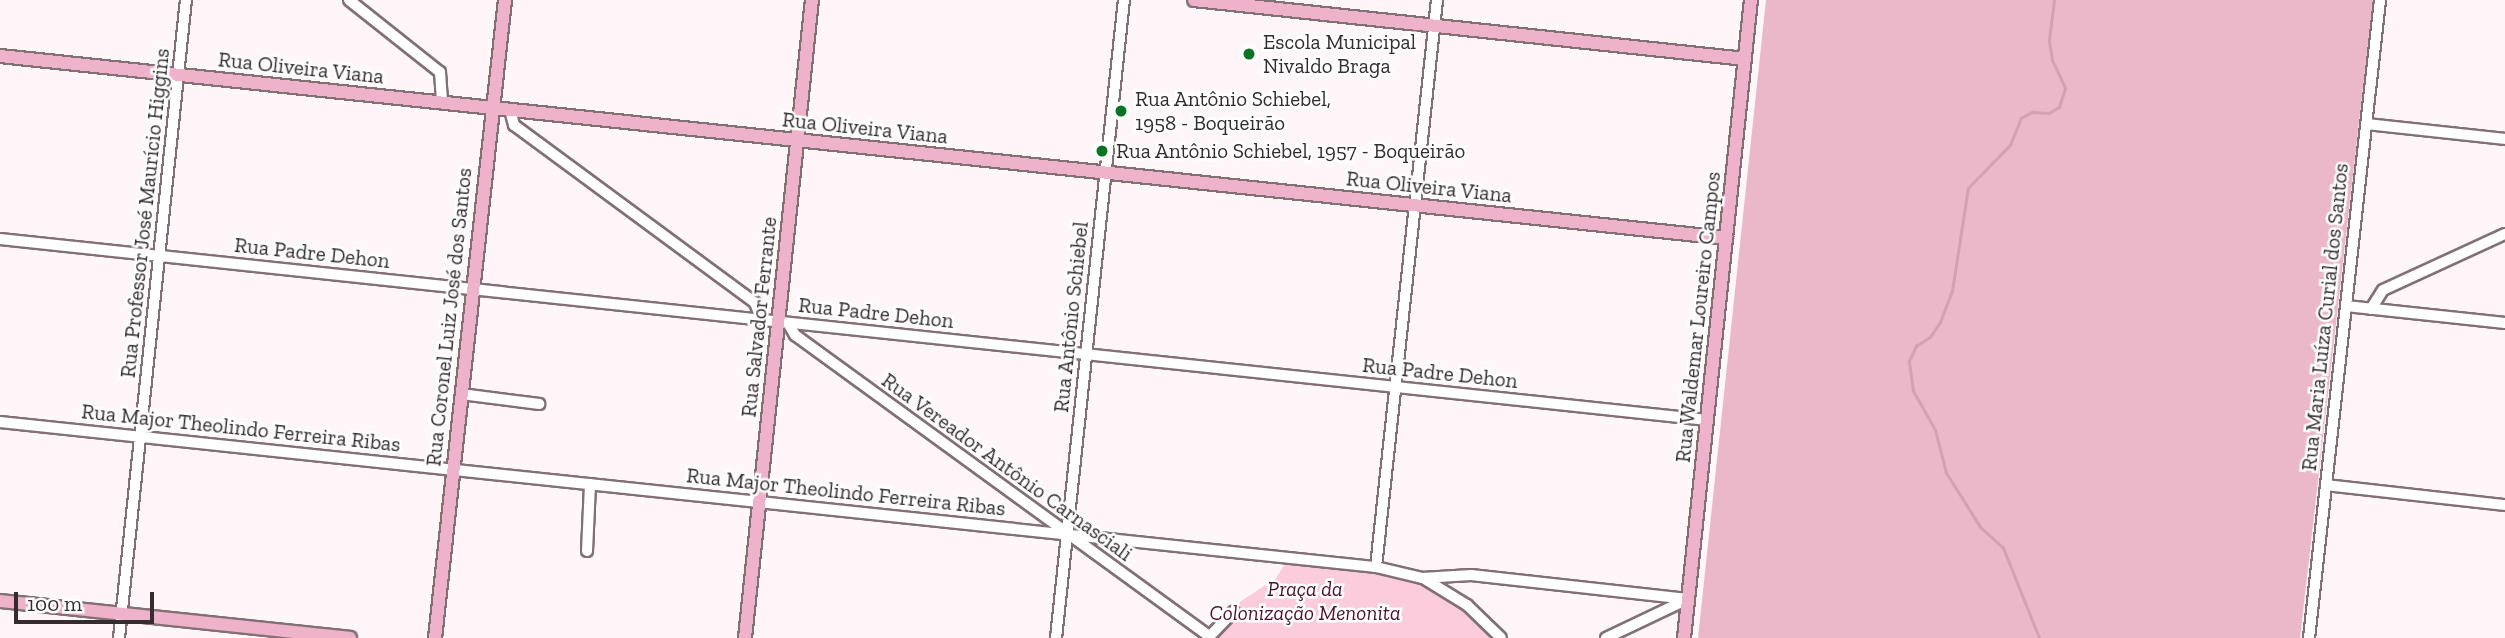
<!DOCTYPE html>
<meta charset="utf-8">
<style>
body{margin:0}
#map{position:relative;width:2505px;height:638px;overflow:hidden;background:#fff6f9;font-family:"Zilla Slab",serif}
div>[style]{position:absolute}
.green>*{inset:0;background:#faccdc}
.forest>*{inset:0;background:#ebb8c9}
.stream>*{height:2.5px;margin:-1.25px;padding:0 1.25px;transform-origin:1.25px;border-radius:1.25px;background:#d3a1b2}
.roads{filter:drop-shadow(2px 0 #827075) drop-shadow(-2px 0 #827075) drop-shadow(0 2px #827075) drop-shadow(0 -2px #827075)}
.minor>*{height:10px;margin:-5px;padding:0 5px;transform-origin:5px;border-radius:5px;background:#fff}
.major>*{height:12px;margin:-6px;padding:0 6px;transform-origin:6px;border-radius:6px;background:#eeb2ca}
.dots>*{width:19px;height:19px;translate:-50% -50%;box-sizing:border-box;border:4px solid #fff;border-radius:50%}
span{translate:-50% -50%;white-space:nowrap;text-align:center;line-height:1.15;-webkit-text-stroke:5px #fff;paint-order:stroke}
.poi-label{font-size:21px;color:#342c2f}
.left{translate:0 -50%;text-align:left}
.street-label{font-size:21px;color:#342c2f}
.park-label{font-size:21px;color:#4e122e;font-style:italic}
.scale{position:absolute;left:14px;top:592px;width:140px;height:32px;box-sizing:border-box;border:4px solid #342c2f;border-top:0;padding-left:9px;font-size:21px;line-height:24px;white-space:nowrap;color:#342c2f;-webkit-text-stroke:5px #fff;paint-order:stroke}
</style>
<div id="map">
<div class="green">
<i style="clip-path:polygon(1287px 561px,1376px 572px,1421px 583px,1463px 609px,1493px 638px,1212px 638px,1239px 611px,1235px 605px,1276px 578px)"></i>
</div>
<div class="forest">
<i style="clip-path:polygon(1766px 0,2373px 0,2300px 638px,1698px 638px)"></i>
</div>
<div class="stream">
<i style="left:2039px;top:638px;width:97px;rotate:-111.8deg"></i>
<i style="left:2003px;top:548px;width:31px;rotate:-138deg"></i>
<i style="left:1980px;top:527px;width:64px;rotate:-122.2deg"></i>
<i style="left:1946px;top:473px;width:44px;rotate:-104.3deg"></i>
<i style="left:1935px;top:430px;width:45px;rotate:-119.4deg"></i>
<i style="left:1913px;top:391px;width:30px;rotate:-98deg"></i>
<i style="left:1909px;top:361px;width:17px;rotate:-65deg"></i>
<i style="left:1916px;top:346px;width:17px;rotate:-33deg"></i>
<i style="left:1930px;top:337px;width:18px;rotate:-56deg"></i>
<i style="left:1940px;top:322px;width:33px;rotate:-69deg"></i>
<i style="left:1952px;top:291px;width:104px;rotate:-81.2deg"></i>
<i style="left:1968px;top:188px;width:60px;rotate:-45.7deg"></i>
<i style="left:2010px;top:145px;width:29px;rotate:-68deg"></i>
<i style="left:2021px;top:118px;width:13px;rotate:-29deg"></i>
<i style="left:2032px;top:112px;width:17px;rotate:3deg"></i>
<i style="left:2049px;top:113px;width:12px;rotate:-31deg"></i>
<i style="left:2059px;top:107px;width:20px;rotate:-72deg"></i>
<i style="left:2065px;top:88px;width:31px;rotate:-115deg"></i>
<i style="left:2052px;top:60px;width:20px;rotate:-99deg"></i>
<i style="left:2049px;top:40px;width:40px;rotate:-82.9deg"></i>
</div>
<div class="roads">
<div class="minor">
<i style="left:349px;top:0;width:116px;rotate:38.4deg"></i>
<i style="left:440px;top:72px;width:30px;rotate:86deg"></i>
<i style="left:510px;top:110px;width:16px;rotate:75deg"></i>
<i style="left:514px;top:125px;width:300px;rotate:36.4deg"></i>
<i style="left:755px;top:303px;width:18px;rotate:68deg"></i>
<i style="left:2367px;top:124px;width:139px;rotate:6.2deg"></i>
<i style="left:0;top:239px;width:1717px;rotate:6.05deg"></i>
<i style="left:2346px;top:306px;width:160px;rotate:6.1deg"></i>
<i style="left:2371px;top:309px;width:22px;rotate:-58deg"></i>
<i style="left:2383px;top:290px;width:134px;rotate:-24.7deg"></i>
<i style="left:788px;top:323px;width:14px;rotate:60deg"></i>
<i style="left:795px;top:335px;width:512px;rotate:36.02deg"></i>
<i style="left:461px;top:394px;width:79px;rotate:7.3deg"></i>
<i style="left:0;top:422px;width:1384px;rotate:6.02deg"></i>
<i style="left:1376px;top:567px;width:47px;rotate:13.4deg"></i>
<i style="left:1422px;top:578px;width:49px;rotate:-3.5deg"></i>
<i style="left:1471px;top:575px;width:218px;rotate:6.3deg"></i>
<i style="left:2326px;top:485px;width:180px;rotate:6.4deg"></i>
<i style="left:587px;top:551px;width:67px;rotate:-87.4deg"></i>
<i style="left:1376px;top:567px;width:570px;rotate:-83.86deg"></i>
<i style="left:1423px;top:578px;width:52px;rotate:31.5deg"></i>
<i style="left:1467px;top:605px;width:47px;rotate:44.1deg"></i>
<i style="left:119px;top:638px;width:642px;rotate:-84.01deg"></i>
<i style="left:1056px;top:638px;width:642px;rotate:-83.92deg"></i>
<i style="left:1208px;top:638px;width:37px;rotate:-46deg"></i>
<i style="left:1606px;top:638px;width:89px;rotate:-25.4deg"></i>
<i style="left:2309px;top:638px;width:642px;rotate:-83.65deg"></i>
</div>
<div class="major">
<i style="left:1194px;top:0;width:554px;rotate:6.11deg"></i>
<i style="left:0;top:56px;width:1736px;rotate:6.02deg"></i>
<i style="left:0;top:601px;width:352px;rotate:6deg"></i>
<i style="left:435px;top:638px;width:642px;rotate:-83.74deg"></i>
<i style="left:745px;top:638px;width:642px;rotate:-84.01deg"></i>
<i style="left:1684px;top:638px;width:642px;rotate:-84.01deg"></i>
</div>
</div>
<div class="dots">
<i style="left:1249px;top:54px;background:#067325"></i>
<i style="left:1121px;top:111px;background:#067325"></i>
<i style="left:1102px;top:151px;background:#067325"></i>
</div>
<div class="poi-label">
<span class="left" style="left:1263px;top:54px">Escola Municipal<br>Nivaldo Braga</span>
<span class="left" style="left:1135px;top:111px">Rua Antônio Schiebel,<br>1958 - Boqueirão</span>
<span class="left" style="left:1116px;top:151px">Rua Antônio Schiebel, 1957 - Boqueirão</span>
</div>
<div class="street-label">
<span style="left:301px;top:68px;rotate:6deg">Rua Oliveira Viana</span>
<span style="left:865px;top:128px;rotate:6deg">Rua Oliveira Viana</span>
<span style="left:1429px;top:187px;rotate:6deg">Rua Oliveira Viana</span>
<span style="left:145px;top:213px;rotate:-84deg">Rua Professor José Maurício Higgins</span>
<span style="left:312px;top:253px;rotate:6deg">Rua Padre Dehon</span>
<span style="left:876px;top:313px;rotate:6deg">Rua Padre Dehon</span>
<span style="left:449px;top:317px;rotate:-84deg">Rua Coronel Luiz José dos Santos</span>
<span style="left:759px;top:317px;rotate:-84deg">Rua Salvador Ferrante</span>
<span style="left:1071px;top:317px;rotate:-84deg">Rua Antônio Schiebel</span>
<span style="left:1698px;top:317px;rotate:-84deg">Rua Waldemar Loureiro Campos</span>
<span style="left:2325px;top:317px;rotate:-84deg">Rua Maria Luíza Curial dos Santos</span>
<span style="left:1440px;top:373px;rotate:6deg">Rua Padre Dehon</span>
<span style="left:241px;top:428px;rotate:6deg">Rua Major Theolindo Ferreira Ribas</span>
<span style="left:1007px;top:467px;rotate:36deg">Rua Vereador Antônio Carnasciali</span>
<span style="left:846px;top:492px;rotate:6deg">Rua Major Theolindo Ferreira Ribas</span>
</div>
<div class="park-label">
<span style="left:1305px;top:601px">Praça da<br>Colonização Menonita</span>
</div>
<div class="scale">100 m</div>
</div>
